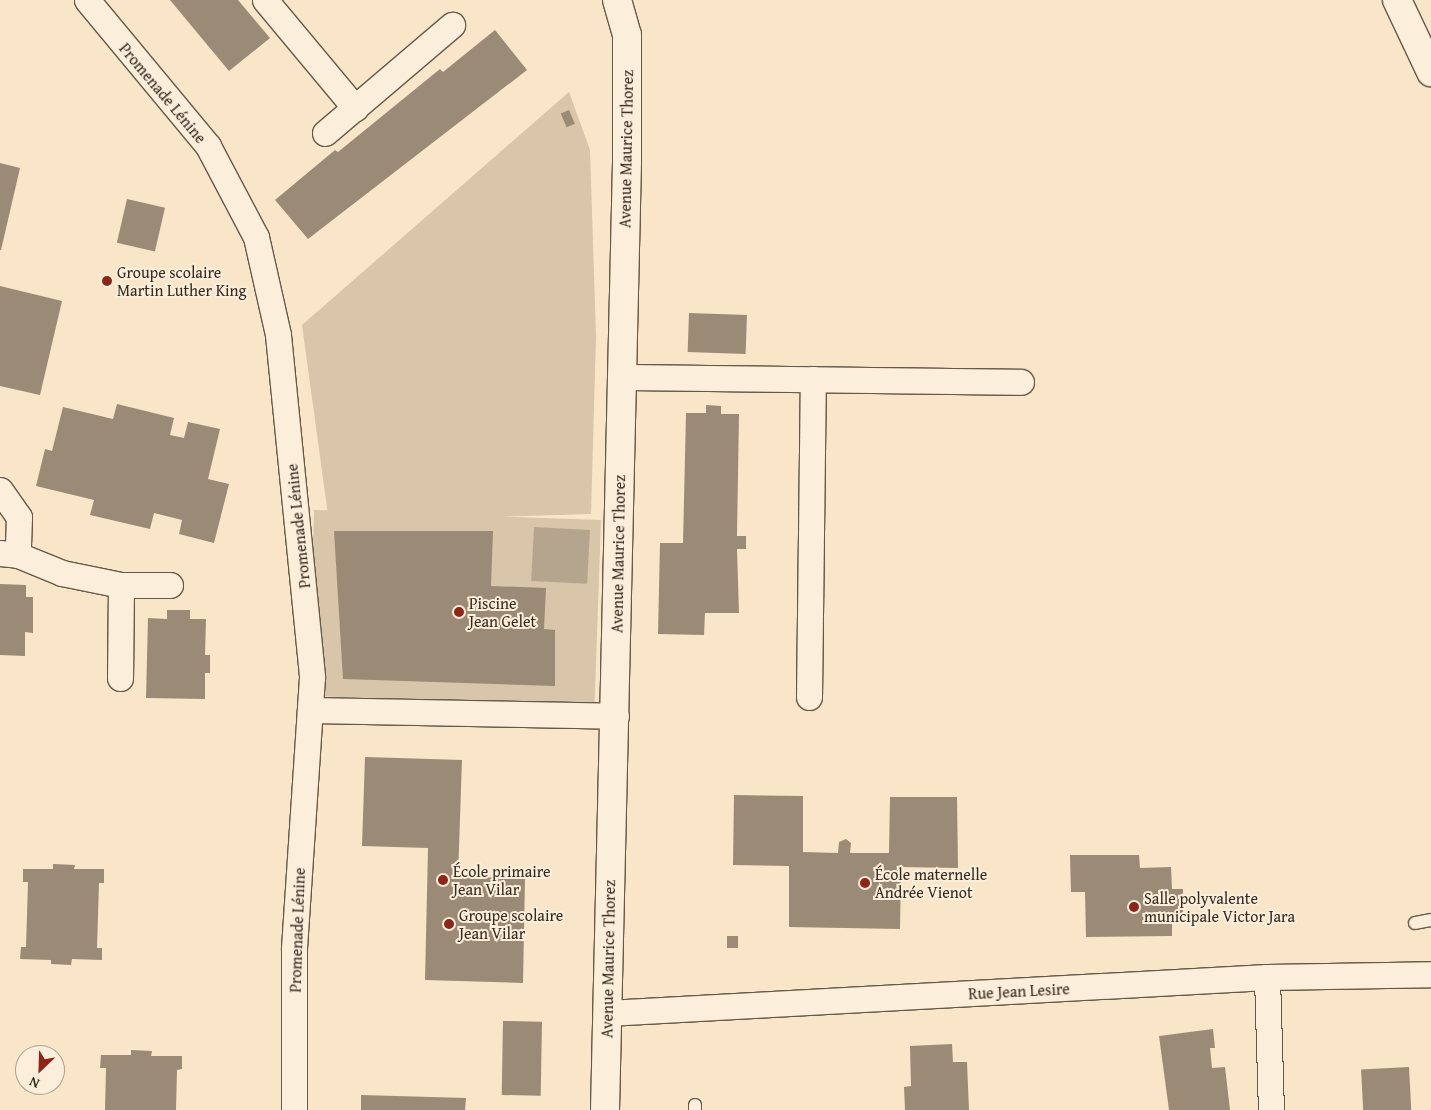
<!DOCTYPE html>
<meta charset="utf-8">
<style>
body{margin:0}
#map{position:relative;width:1431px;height:1110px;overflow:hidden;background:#f9e5c7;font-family:"Gentium Book Plus",serif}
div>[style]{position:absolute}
.green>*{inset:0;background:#d8c5aa;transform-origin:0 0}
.water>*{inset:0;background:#b6a58e;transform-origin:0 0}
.building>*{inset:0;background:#9b8b76;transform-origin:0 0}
.roads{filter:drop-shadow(1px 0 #665948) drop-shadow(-1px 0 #665948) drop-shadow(0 1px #665948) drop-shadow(0 -1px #665948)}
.lane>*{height:12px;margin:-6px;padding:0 6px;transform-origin:6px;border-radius:6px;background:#fbeedb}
.street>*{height:25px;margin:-12.5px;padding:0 12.5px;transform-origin:12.5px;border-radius:12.5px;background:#fbeedb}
.secondary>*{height:28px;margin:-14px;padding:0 14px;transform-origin:14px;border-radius:14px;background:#fbeedb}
.dots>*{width:14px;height:14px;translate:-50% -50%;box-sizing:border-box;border:2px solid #fbeedb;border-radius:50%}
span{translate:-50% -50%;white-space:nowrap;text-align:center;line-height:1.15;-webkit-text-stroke:4px #fbeedb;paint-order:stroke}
.street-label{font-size:16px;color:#352a1e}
.poi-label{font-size:16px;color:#352a1e}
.left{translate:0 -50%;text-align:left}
.north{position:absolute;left:15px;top:1045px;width:50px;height:50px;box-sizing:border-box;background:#fbeedb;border:1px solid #aca08f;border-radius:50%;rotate:204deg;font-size:14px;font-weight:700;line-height:20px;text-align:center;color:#352a1e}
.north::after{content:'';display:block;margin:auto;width:18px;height:22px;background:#8f2418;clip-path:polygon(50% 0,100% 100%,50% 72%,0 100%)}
</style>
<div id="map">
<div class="green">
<i style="clip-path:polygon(569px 92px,590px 150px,596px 336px,591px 514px,329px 522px,302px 325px)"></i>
<i style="left:601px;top:520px;width:186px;height:287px;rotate:92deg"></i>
</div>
<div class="water">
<i style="left:534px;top:527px;width:56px;height:54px;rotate:3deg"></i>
</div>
<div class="building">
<i style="clip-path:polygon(170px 0,238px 0,270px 38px,229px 71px)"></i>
<i style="clip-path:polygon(495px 30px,527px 70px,308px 239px,275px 200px,335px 150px,338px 152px,440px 69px,443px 72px)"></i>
<i style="left:569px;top:110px;width:15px;height:9px;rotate:67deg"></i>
<i style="clip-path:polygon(0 163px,20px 168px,1px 250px,0 250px)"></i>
<i style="left:127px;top:199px;width:39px;height:45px;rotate:13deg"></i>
<i style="clip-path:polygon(0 286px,62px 301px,40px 395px,0 386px)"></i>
<i style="left:689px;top:313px;width:58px;height:39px;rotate:2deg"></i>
<i style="clip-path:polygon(117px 404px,174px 418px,170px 435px,184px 438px,188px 422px,220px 429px,208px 479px,229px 484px,214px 543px,179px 534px,182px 520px,154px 513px,150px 529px,90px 515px,94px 500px,36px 486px,45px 449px,52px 451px,63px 407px,113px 419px)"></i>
<i style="clip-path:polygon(706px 405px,721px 406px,721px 414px,739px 414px,737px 536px,746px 536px,746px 549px,737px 549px,739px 613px,705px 613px,704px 635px,658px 634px,660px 543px,683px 543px,686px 413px,706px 413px)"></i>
<i style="clip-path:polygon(334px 531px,493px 531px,491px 586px,546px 588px,544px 629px,555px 630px,555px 686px,343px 679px)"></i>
<i style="clip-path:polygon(0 584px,26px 585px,26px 597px,33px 597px,33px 633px,25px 632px,25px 656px,0 655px)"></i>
<i style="clip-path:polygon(167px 610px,190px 610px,190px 619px,206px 619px,205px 655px,210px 655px,210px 673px,205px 673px,205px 699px,146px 698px,148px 618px,167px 619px)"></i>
<i style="clip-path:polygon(365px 757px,462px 760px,458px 877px,525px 878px,523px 983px,425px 980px,428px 848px,362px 846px)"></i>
<i style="clip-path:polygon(734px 795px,803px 796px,803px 852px,838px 853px,839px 842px,846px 839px,851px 843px,850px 853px,889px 853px,890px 797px,957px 797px,958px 868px,901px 867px,900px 929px,789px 927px,789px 866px,733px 865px)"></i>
<i style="clip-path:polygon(1070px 855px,1139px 855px,1140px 868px,1171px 867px,1172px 889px,1183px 889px,1183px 922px,1172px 922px,1172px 936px,1086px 937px,1085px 892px,1071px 892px)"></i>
<i style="clip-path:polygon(53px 864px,75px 865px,74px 869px,104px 869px,104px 883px,99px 883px,97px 948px,102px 948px,102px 960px,72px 959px,71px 965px,51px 964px,51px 960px,20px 959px,21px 947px,26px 947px,28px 882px,23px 882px,23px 869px,53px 869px)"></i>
<i style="left:727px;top:936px;width:11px;height:12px"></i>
<i style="left:503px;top:1021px;width:39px;height:74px;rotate:1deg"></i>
<i style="clip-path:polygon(1213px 1029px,1215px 1048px,1210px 1048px,1212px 1068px,1225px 1067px,1230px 1110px,1169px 1110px,1159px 1036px)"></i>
<i style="clip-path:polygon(952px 1044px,953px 1062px,967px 1062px,969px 1110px,905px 1110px,904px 1087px,911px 1086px,910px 1046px)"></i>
<i style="clip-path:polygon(131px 1050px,152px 1051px,151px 1056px,182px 1056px,182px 1069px,177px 1070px,176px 1110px,105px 1110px,106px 1068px,100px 1068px,101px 1055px,131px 1055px)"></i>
<i style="left:1409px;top:1067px;width:43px;height:48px;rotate:87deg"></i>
<i style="clip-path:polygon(361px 1095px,466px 1098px,465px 1110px,361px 1110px)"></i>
</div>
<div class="roads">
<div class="lane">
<i style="left:1415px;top:923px;width:16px;rotate:-11deg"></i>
<i style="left:695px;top:1110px;width:5px;rotate:-90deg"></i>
</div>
<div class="street">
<i style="left:87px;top:0;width:190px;rotate:50.3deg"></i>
<i style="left:208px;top:146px;width:103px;rotate:62.2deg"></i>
<i style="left:256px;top:237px;width:100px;rotate:77.3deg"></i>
<i style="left:278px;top:335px;width:344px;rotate:84.3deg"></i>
<i style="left:312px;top:677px;width:273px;rotate:93.8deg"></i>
<i style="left:294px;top:949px;width:161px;rotate:90deg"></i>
<i style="left:265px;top:0;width:141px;rotate:50.2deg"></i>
<i style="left:325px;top:133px;width:167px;rotate:-40.4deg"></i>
<i style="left:620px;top:377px;width:401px;rotate:0.7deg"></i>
<i style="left:0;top:490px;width:33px;rotate:55deg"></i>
<i style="left:19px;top:517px;width:38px;rotate:92deg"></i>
<i style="left:0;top:553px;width:18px;rotate:6deg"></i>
<i style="left:18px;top:555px;width:48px;rotate:22.2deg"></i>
<i style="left:62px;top:573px;width:60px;rotate:11.5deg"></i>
<i style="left:121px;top:585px;width:93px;rotate:90.6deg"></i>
<i style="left:121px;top:585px;width:49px"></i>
<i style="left:809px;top:697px;width:318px;rotate:-89.3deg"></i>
<i style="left:310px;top:710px;width:306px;rotate:1.1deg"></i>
<i style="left:1267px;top:977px;width:133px;rotate:88.3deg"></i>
<i style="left:607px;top:1013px;width:661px;rotate:-3.12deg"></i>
<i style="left:1267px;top:977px;width:164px;rotate:-1deg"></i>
</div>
<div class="secondary">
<i style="left:1397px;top:0;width:80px;rotate:64.7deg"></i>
<i style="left:605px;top:1110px;width:948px;rotate:-88.67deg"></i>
<i style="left:627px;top:162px;width:127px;rotate:-90deg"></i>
<i style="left:627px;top:35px;width:36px;rotate:-106deg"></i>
</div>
</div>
<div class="dots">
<i style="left:107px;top:281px;background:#8f2418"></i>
<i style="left:459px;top:612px;background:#8f2418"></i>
<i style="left:443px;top:880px;background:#8f2418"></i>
<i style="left:865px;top:883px;background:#8f2418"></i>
<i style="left:1134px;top:907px;background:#8f2418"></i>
<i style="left:449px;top:924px;background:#8f2418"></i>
</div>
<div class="street-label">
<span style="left:163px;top:93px;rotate:50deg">Promenade Lénine</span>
<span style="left:626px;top:149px;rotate:-89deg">Avenue Maurice Thorez</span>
<span style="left:298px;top:526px;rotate:-96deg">Promenade Lénine</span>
<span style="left:618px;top:554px;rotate:-89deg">Avenue Maurice Thorez</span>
<span style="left:297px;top:930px;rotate:-88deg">Promenade Lénine</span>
<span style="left:608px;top:959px;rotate:-89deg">Avenue Maurice Thorez</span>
<span style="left:1019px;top:991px;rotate:-3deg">Rue Jean Lesire</span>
</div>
<div class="poi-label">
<span class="left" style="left:117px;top:281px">Groupe scolaire<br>Martin Luther King</span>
<span class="left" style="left:469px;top:612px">Piscine<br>Jean Gelet</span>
<span class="left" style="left:453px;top:880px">École primaire<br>Jean Vilar</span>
<span class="left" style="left:875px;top:883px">École maternelle<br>Andrée Vienot</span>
<span class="left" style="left:1144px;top:907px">Salle polyvalente<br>municipale Victor Jara</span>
<span class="left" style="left:459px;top:924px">Groupe scolaire<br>Jean Vilar</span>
</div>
<div class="north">N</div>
</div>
